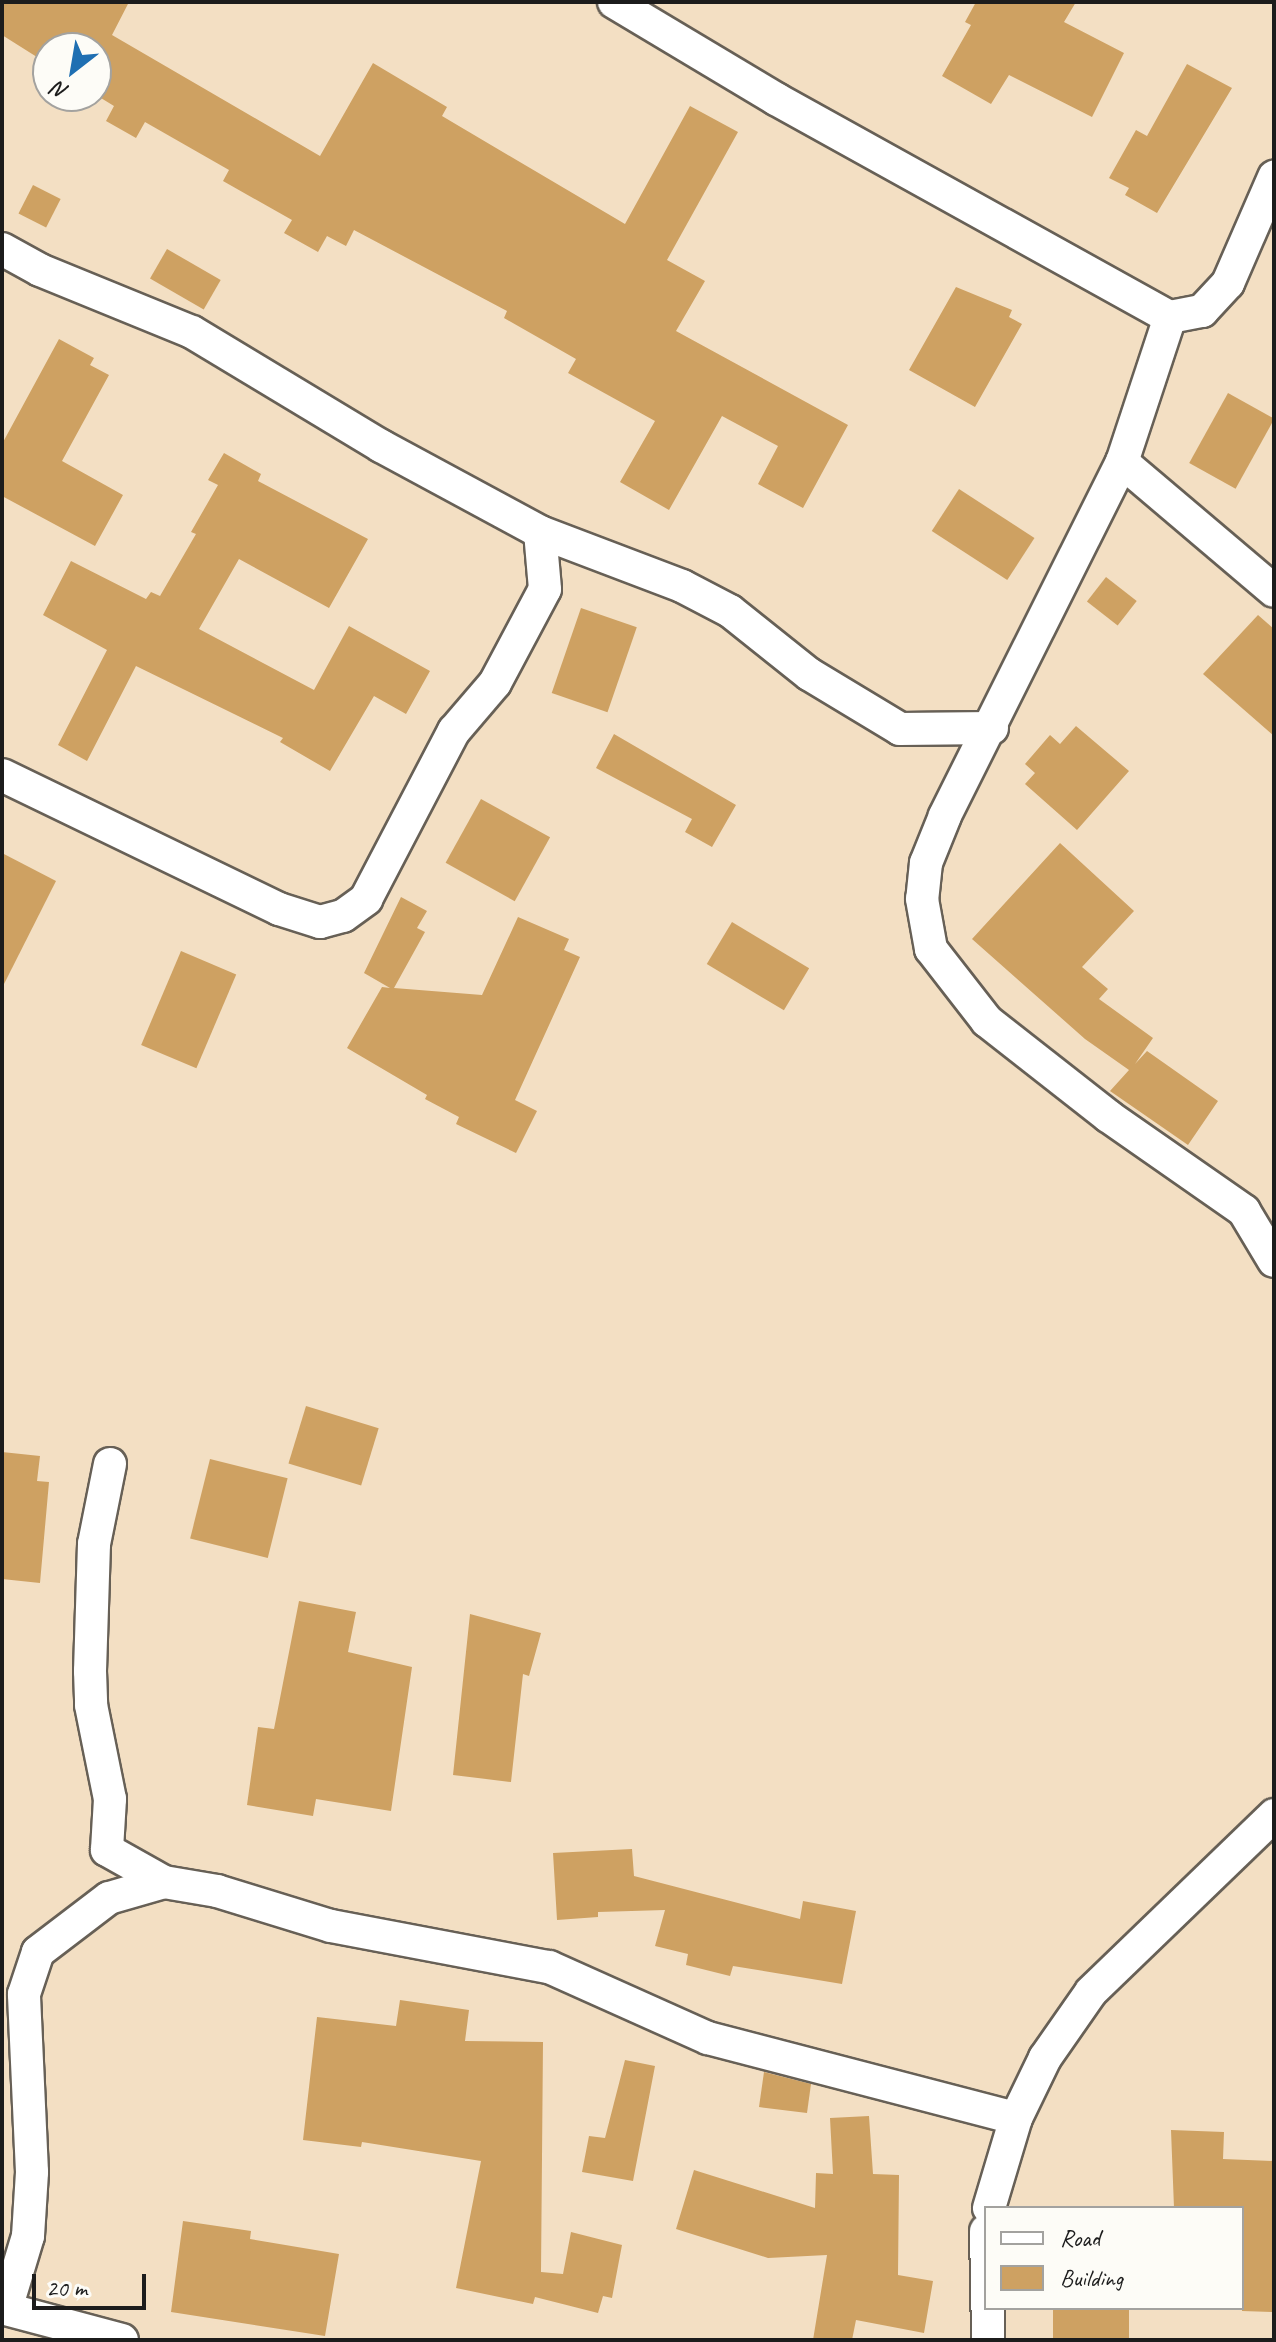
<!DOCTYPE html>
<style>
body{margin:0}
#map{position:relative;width:1276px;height:2342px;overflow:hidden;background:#f3dfc3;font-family:Caveat,sans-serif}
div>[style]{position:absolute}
.building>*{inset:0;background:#cea162;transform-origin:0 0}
.roads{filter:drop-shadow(2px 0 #676056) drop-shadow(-2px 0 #676056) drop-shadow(0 2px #676056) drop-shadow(0 -2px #676056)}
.minor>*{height:32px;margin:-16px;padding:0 16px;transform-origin:16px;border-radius:16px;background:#fff}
span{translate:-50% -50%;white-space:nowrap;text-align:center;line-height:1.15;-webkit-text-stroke:7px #fdfcf7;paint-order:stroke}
.frame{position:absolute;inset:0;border:4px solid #1c1c1c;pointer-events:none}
.legend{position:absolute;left:984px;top:2206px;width:260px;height:104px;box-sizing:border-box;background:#fdfcf7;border:2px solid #a3a29f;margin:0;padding:10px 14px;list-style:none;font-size:24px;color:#1c1c1c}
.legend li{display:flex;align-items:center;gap:16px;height:40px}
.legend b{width:40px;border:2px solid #a3a29f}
.north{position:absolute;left:32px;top:32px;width:80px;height:80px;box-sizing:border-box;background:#fdfcf7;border:2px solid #a3a29f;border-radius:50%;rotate:211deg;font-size:22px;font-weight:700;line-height:32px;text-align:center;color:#1c1c1c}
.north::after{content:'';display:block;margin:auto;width:28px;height:36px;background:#1f6fb2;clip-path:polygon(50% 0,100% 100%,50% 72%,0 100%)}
.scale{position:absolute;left:32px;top:2274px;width:114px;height:36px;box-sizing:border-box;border:4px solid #1c1c1c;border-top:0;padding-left:10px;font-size:24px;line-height:28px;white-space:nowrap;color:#1c1c1c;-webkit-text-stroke:6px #fdfcf7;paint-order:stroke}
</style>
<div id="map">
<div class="building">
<i style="clip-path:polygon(2px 2px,129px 2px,112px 35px,320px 156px,373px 63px,447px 107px,442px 116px,625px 224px,690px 106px,738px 132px,667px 260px,705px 281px,676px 331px,848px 425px,803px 508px,758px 484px,778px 446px,722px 416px,669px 510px,620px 482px,655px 421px,568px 373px,576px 359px,504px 318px,507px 311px,354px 230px,346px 246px,327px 236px,318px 252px,284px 233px,292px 220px,223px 181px,229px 170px,145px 122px,136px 138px,106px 121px,114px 106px,96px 95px,96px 48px,48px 48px,48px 64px,2px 35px)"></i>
<i style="clip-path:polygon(976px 2px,1076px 2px,1064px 22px,1124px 53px,1092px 117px,1009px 75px,991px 104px,942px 76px,971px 25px,965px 22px)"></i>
<i style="clip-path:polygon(1187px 64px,1232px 88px,1157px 213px,1125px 195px,1129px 188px,1109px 178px,1136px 130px,1147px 136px)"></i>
<i style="left:33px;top:185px;width:31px;height:32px;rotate:27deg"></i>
<i style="left:167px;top:249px;width:62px;height:34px;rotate:30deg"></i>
<i style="clip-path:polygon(956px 287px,1012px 310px,1009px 317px,1022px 324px,975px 407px,909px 370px)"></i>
<i style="clip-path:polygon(59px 339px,94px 358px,90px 365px,109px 375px,62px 461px,123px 495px,95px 546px,2px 496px,2px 444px)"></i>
<i style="left:1228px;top:393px;width:53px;height:80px;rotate:29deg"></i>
<i style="clip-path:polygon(224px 453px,261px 474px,258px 481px,368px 539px,329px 608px,239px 559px,199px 629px,314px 690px,349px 626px,430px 671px,406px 714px,374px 696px,330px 771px,280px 742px,283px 738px,136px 666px,87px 761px,58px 745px,107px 650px,43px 615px,71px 561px,146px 599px,151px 592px,160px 596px,196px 534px,191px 532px,218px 485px,208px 480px)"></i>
<i style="left:959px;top:489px;width:90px;height:50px;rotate:33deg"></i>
<i style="left:1106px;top:577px;width:39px;height:31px;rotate:38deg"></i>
<i style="left:581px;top:608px;width:59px;height:90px;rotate:19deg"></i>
<i style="clip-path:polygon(1258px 615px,1274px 629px,1274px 736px,1203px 674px)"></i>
<i style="clip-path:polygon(1076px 726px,1129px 771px,1077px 830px,1025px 784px,1035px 773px,1025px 764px,1050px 735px,1060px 744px)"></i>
<i style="clip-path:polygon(614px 734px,736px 805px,712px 847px,685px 832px,692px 819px,596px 768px)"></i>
<i style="left:481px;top:799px;width:79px;height:73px;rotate:29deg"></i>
<i style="clip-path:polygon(1060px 843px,1134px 911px,1082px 967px,1108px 989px,1099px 999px,1153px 1038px,1135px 1064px,1147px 1051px,1218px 1101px,1188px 1145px,1110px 1091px,1129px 1070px,1085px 1039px,972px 939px)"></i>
<i style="clip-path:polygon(2px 853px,56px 881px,2px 988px)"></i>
<i style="clip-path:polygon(401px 897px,427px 911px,417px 928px,425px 932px,394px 988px,482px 995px,518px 917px,569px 939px,564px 950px,580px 957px,515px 1100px,537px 1111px,516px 1153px,456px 1124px,459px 1117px,425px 1099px,427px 1095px,347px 1048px,382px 987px,390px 988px,364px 973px)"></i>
<i style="left:732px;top:922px;width:90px;height:49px;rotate:31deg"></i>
<i style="left:181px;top:951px;width:60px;height:102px;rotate:23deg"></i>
<i style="left:306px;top:1406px;width:76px;height:60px;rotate:17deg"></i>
<i style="clip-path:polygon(2px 1452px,40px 1456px,37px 1481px,49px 1482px,40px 1583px,2px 1579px)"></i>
<i style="left:210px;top:1459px;width:80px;height:82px;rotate:14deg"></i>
<i style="clip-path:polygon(299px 1601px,356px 1612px,348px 1652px,412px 1667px,391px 1811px,316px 1799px,313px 1816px,247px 1805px,258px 1727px,274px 1729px)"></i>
<i style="clip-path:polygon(470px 1614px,541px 1633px,529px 1676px,523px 1674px,511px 1782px,453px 1775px)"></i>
<i style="clip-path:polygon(632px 1849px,634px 1876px,800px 1919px,803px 1901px,856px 1911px,842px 1984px,733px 1966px,730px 1976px,686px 1965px,688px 1954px,655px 1946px,665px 1910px,598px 1912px,598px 1917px,557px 1920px,553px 1853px)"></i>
<i style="clip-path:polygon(400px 2000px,469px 2010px,465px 2041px,543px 2042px,541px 2272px,563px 2274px,571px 2232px,622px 2245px,612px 2298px,603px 2296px,598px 2313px,535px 2297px,533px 2304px,456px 2288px,481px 2161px,362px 2142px,361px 2147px,303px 2140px,317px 2017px,396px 2026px)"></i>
<i style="clip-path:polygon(625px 2060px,655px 2066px,633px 2181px,582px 2172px,589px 2136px,605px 2138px)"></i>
<i style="clip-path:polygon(764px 2072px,811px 2084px,807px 2113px,759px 2107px)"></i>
<i style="clip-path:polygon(869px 2116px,873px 2174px,899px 2175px,898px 2275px,933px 2281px,924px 2333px,856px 2320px,852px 2340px,813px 2340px,827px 2255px,768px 2258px,676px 2229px,694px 2170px,815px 2208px,816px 2173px,833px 2174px,830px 2118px)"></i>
<i style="clip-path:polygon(1171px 2130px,1224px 2132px,1223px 2159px,1274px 2161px,1274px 2312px,1242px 2311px,1242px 2208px,1174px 2208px)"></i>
<i style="clip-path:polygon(183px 2221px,251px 2231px,250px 2239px,339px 2254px,325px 2336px,171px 2312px)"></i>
<i style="left:1053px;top:2308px;width:76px;height:32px"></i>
</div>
<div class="roads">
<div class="minor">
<i style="left:614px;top:2px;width:189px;rotate:30.9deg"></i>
<i style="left:776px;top:99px;width:450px;rotate:29deg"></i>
<i style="left:1170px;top:317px;width:33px;rotate:-11deg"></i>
<i style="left:1202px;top:311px;width:38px;rotate:-47deg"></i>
<i style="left:1228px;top:283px;width:116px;rotate:-66.5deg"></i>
<i style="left:2px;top:249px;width:43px;rotate:28.9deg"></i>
<i style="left:40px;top:270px;width:164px;rotate:22.2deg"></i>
<i style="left:192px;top:332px;width:221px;rotate:31.1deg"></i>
<i style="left:381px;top:446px;width:181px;rotate:28.4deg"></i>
<i style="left:540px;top:532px;width:152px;rotate:20.8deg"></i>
<i style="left:682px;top:586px;width:54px;rotate:27.5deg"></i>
<i style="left:730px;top:611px;width:101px;rotate:38.6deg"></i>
<i style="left:809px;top:674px;width:106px;rotate:31.1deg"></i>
<i style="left:900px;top:729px;width:92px;rotate:-0.6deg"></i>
<i style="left:1170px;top:317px;width:153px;rotate:108.3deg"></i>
<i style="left:1122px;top:462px;width:396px;rotate:116.6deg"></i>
<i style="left:945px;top:816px;width:51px;rotate:112deg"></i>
<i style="left:926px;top:863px;width:36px;rotate:96deg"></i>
<i style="left:922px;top:899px;width:51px;rotate:79.8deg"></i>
<i style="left:931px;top:949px;width:91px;rotate:52.1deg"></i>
<i style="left:987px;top:1021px;width:154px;rotate:38.1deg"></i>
<i style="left:1108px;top:1116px;width:166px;rotate:34.9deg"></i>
<i style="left:1244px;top:1211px;width:58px;rotate:59deg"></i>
<i style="left:1122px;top:462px;width:199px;rotate:40.3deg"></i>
<i style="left:2px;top:775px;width:308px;rotate:25.8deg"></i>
<i style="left:279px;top:909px;width:43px;rotate:17.6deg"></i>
<i style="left:320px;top:922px;width:24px;rotate:-15deg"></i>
<i style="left:343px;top:916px;width:29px;rotate:-36deg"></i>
<i style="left:366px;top:899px;width:190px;rotate:-62.4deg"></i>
<i style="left:454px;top:731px;width:63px;rotate:-49.5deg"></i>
<i style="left:495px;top:683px;width:106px;rotate:-62deg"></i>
<i style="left:545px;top:589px;width:57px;rotate:-95deg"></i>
<i style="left:110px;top:1464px;width:82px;rotate:101.3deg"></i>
<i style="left:94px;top:1544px;width:127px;rotate:91.8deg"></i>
<i style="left:90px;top:1671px;width:34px;rotate:88deg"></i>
<i style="left:91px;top:1705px;width:96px;rotate:78.6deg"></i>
<i style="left:110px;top:1799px;width:51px;rotate:93.4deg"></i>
<i style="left:107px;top:1850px;width:65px;rotate:29.3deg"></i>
<i style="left:989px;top:2208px;width:94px;rotate:-73.3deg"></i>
<i style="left:1016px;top:2118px;width:67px;rotate:-64.2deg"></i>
<i style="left:1045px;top:2058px;width:80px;rotate:-55.1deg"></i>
<i style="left:1091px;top:1992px;width:255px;rotate:-44deg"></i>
<i style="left:986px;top:2231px;width:109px;rotate:88.9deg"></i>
<i style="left:2px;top:2308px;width:124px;rotate:14.9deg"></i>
<i style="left:6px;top:2309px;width:76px;rotate:-73.2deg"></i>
<i style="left:28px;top:2236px;width:64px;rotate:-86.4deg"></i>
<i style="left:32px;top:2172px;width:178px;rotate:-92.6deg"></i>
<i style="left:24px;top:1994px;width:44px;rotate:-71.6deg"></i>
<i style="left:38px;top:1952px;width:89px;rotate:-37.3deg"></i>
<i style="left:109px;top:1898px;width:57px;rotate:-16.2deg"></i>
<i style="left:164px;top:1882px;width:54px;rotate:9.6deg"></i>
<i style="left:217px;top:1891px;width:119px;rotate:17.1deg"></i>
<i style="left:331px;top:1926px;width:222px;rotate:10.7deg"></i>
<i style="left:549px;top:1967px;width:174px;rotate:24.1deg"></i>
<i style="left:708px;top:2038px;width:318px;rotate:14.6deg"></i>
</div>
</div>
<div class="frame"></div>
<ul class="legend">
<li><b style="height:10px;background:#fff"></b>Road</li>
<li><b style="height:22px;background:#cea162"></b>Building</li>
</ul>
<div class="north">N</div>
<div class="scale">20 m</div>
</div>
